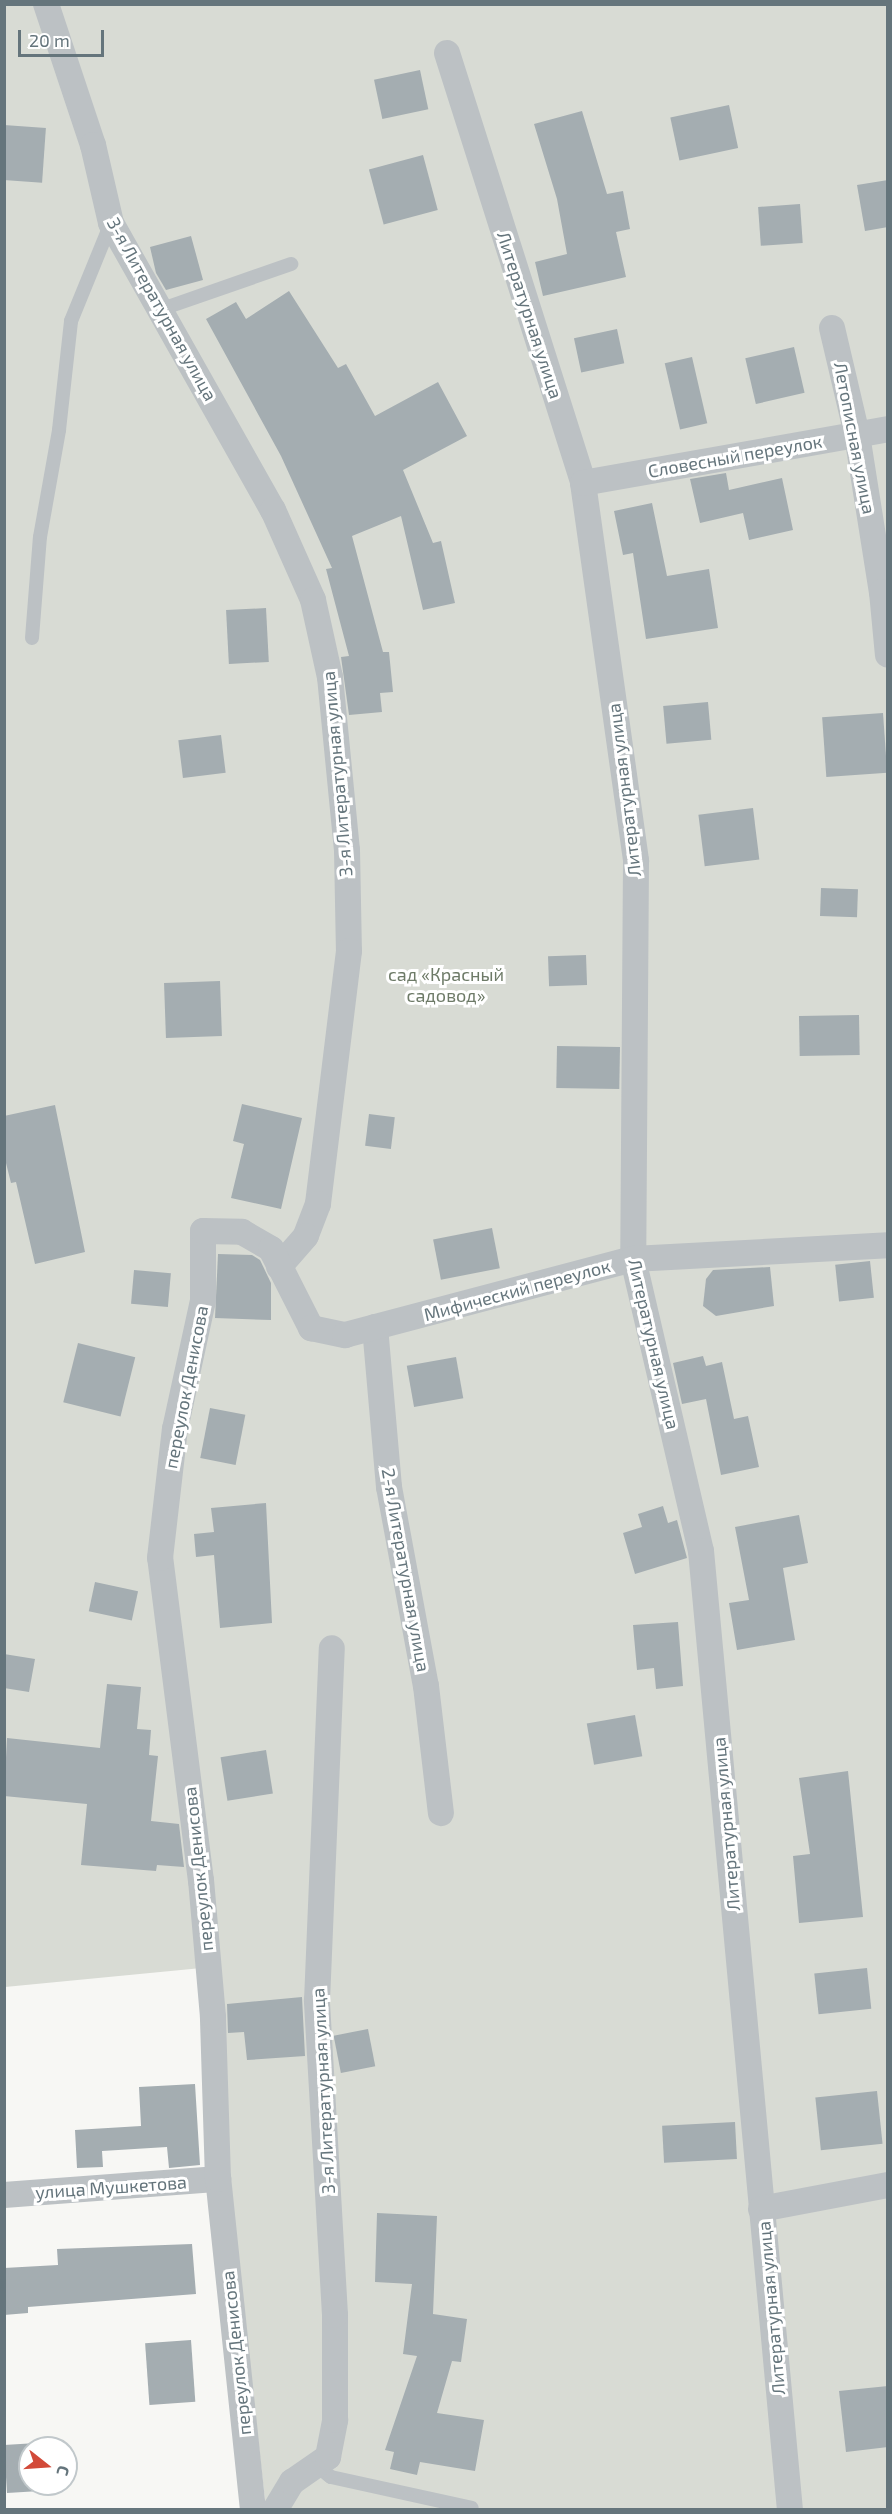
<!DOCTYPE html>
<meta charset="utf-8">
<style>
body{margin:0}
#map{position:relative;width:892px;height:2514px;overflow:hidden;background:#f7f7f4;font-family:"Exo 2",sans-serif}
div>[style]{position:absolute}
.green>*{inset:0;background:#d8dbd4}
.building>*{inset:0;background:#a4adb1;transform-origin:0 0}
.lane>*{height:14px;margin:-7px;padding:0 7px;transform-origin:7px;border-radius:7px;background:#bcc1c4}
.street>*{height:26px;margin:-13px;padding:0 13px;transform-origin:13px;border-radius:13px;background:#bcc1c4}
span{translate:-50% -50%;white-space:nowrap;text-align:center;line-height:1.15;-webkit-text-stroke:6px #fff;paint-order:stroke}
.street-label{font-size:18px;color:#65757c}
.park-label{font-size:18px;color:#6d7a67}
.frame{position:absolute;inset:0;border:6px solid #65757c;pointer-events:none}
.north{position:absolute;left:18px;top:2436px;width:60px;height:60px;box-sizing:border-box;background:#fff;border:2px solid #c1c8cb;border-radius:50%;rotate:107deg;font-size:16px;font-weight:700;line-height:24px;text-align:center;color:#65757c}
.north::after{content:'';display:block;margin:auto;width:21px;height:27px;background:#d24a39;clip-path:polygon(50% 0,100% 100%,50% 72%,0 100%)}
.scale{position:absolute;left:18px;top:30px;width:86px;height:27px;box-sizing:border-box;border:3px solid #65757c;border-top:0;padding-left:8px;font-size:18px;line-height:21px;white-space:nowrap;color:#65757c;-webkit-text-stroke:4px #fff;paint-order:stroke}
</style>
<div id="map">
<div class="green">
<i style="clip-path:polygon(5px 5px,887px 5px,887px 2509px,266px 2509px,228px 2178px,212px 1967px,5px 1987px)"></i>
</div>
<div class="building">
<i style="left:420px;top:70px;width:40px;height:47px;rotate:78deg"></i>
<i style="left:729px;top:105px;width:44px;height:60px;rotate:78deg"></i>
<i style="clip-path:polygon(582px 111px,607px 194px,623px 191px,630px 229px,616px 232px,626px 277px,543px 296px,535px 262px,567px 254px,557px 199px,534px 124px)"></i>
<i style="left:4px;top:125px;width:42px;height:55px;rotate:4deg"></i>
<i style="left:423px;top:155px;width:57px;height:56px;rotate:75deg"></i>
<i style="clip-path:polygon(888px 180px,888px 227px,865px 231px,857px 185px)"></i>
<i style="left:800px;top:204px;width:39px;height:42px;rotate:86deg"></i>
<i style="clip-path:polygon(191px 236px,203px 280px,166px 290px,156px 273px,150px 247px)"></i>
<i style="clip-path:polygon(289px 291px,338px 368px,346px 364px,375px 416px,438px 382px,467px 436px,403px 470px,433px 543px,441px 541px,455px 603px,423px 610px,401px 516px,352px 536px,383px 652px,389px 652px,393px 692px,380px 693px,382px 712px,349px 715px,341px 657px,349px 656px,326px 569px,332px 568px,281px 456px,206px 319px,236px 302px,246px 319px)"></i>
<i style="left:617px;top:329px;width:35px;height:44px;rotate:78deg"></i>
<i style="left:794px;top:347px;width:47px;height:50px;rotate:77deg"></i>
<i style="left:692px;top:357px;width:68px;height:28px;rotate:77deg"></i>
<i style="clip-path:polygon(726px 473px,729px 490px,782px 478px,793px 530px,749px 540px,743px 513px,700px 523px,690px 479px)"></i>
<i style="clip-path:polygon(652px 503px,667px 576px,709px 569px,718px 628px,646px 639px,633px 553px,623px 555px,614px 511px)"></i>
<i style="left:266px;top:608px;width:54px;height:40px;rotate:87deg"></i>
<i style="left:708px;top:702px;width:38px;height:45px;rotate:85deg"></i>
<i style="left:883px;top:713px;width:60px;height:61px;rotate:86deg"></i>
<i style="left:221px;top:735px;width:38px;height:43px;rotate:83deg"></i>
<i style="left:753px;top:808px;width:52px;height:55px;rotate:83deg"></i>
<i style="left:821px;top:888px;width:37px;height:28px;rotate:2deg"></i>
<i style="left:586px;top:955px;width:30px;height:38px;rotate:88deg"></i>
<i style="left:220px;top:981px;width:55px;height:56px;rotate:88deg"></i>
<i style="left:859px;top:1015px;width:40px;height:60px;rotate:89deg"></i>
<i style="left:620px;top:1047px;width:42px;height:63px;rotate:91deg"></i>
<i style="clip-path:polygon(242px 1104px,302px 1118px,281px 1209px,231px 1198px,244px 1144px,233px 1141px)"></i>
<i style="clip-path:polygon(55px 1105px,85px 1252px,35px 1264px,16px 1182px,11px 1183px,4px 1155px,4px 1116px)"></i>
<i style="left:369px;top:1114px;width:26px;height:32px;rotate:7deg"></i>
<i style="left:492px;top:1228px;width:41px;height:60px;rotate:79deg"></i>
<i style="clip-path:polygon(218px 1254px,252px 1255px,260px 1260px,271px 1283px,271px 1320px,215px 1318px)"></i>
<i style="left:870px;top:1261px;width:37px;height:35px;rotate:84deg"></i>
<i style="clip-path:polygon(770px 1267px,774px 1306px,716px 1316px,703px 1306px,706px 1279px,713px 1270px)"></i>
<i style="left:134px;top:1270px;width:37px;height:34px;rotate:5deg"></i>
<i style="left:78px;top:1343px;width:59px;height:61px;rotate:14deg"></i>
<i style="clip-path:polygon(703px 1356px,706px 1366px,722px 1362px,734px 1419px,748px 1416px,759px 1467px,721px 1475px,706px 1399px,682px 1404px,673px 1363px)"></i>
<i style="left:456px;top:1357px;width:42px;height:50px;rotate:80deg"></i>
<i style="left:210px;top:1408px;width:36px;height:51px;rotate:11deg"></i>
<i style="clip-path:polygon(266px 1503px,272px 1623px,220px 1628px,214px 1555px,196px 1557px,194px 1534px,214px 1532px,211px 1508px)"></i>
<i style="clip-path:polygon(663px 1506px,668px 1523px,677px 1520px,687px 1558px,635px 1574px,623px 1533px,642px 1527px,638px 1514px)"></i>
<i style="clip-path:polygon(799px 1515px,808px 1563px,783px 1568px,795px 1640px,737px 1650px,729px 1603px,749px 1600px,735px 1527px)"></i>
<i style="left:95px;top:1582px;width:44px;height:30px;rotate:12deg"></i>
<i style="clip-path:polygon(678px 1622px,683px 1686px,656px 1689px,654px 1668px,637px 1670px,633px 1625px)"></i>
<i style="clip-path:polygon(4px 1654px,35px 1659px,29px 1692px,4px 1688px)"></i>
<i style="clip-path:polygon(107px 1684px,141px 1687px,137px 1729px,151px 1730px,149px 1755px,158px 1756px,151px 1821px,179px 1824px,184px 1867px,157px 1865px,156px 1871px,81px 1865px,87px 1804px,4px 1796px,7px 1738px,100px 1748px)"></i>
<i style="left:635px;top:1715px;width:42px;height:49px;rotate:80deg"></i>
<i style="left:266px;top:1750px;width:44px;height:46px;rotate:81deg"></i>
<i style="clip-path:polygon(848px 1771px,863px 1917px,799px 1923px,793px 1856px,810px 1854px,799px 1778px)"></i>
<i style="left:867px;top:1968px;width:41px;height:53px;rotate:84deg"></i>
<i style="clip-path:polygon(302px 1997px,305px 2056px,247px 2060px,244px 2032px,228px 2033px,227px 2004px)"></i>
<i style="left:368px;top:2029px;width:38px;height:35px;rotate:79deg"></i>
<i style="clip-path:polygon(195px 2084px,200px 2165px,169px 2168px,167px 2147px,102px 2151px,103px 2167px,77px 2168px,75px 2130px,141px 2126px,139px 2087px)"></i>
<i style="left:877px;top:2091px;width:53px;height:62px;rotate:84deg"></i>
<i style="left:735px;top:2122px;width:37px;height:73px;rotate:87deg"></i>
<i style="clip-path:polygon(377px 2213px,437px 2216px,433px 2314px,467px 2319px,461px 2362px,452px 2361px,437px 2413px,484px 2420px,475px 2471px,420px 2462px,417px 2475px,390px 2469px,394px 2452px,385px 2450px,417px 2356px,403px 2354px,412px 2284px,375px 2282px)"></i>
<i style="clip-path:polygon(192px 2244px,196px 2294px,28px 2307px,28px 2313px,4px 2315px,4px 2268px,58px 2265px,57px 2249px)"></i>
<i style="left:191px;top:2340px;width:62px;height:46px;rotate:86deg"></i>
<i style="clip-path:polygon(888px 2386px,888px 2447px,846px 2452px,839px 2391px)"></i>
<i style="clip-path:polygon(53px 2442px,53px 2448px,30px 2448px,30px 2484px,55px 2484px,56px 2490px,7px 2493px,4px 2445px)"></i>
</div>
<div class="lane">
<i style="left:162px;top:309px;width:137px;rotate:-19.2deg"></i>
<i style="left:32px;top:638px;width:101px;rotate:-85.5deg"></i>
<i style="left:40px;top:537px;width:109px;rotate:-79.9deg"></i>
<i style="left:59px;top:430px;width:110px;rotate:-83.7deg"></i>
<i style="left:71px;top:321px;width:106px;rotate:-67.8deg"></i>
<i style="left:316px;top:2465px;width:19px;rotate:39deg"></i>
<i style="left:331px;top:2477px;width:144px;rotate:12.4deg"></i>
</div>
<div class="street">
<i style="left:46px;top:4px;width:149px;rotate:71.6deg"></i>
<i style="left:93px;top:145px;width:80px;rotate:77deg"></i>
<i style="left:111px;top:223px;width:330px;rotate:60.6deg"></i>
<i style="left:273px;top:510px;width:98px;rotate:66deg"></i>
<i style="left:313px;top:600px;width:79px;rotate:77.6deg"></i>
<i style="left:330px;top:677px;width:174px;rotate:84.4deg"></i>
<i style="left:347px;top:850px;width:101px;rotate:88.9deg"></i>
<i style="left:349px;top:951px;width:255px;rotate:97deg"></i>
<i style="left:318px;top:1204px;width:34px;rotate:111deg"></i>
<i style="left:306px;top:1236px;width:41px;rotate:131.1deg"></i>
<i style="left:447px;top:53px;width:451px;rotate:72.4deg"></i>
<i style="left:583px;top:483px;width:382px;rotate:82deg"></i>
<i style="left:636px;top:861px;width:398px;rotate:90.4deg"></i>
<i style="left:633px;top:1259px;width:300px;rotate:76.9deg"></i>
<i style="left:701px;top:1551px;width:963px;rotate:84.7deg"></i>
<i style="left:832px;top:328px;width:110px;rotate:76.8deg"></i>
<i style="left:857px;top:435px;width:159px;rotate:81deg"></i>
<i style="left:882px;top:592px;width:63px;rotate:84.6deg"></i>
<i style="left:583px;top:483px;width:310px;rotate:-10deg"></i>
<i style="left:375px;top:1327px;width:161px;rotate:85deg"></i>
<i style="left:389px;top:1487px;width:202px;rotate:79.5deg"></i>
<i style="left:426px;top:1686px;width:128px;rotate:83.3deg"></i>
<i style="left:4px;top:2195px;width:215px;rotate:-4.3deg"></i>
<i style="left:761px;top:2209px;width:129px;rotate:-10.7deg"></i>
<i style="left:253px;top:2510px;width:333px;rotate:-96deg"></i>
<i style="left:218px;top:2179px;width:162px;rotate:-91.8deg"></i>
<i style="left:213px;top:2017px;width:137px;rotate:-95deg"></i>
<i style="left:201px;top:1881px;width:326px;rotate:-97.2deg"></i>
<i style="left:160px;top:1558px;width:130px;rotate:-83.4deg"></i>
<i style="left:175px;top:1429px;width:131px;rotate:-77.7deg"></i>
<i style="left:203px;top:1301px;width:70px;rotate:-90deg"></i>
<i style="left:203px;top:1231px;width:39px;rotate:1deg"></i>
<i style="left:242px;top:1232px;width:34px;rotate:30deg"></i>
<i style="left:271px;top:1249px;width:89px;rotate:63.1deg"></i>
<i style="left:311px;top:1328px;width:35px;rotate:12deg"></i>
<i style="left:345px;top:1335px;width:298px;rotate:-14.8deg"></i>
<i style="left:633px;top:1259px;width:255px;rotate:-3.1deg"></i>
<i style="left:275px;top:2510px;width:33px;rotate:-59deg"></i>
<i style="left:292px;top:2482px;width:44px;rotate:-34.8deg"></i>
<i style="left:328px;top:2457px;width:38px;rotate:-79deg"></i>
<i style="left:335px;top:2420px;width:105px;rotate:-90deg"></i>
<i style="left:335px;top:2315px;width:315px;rotate:-93.3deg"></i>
<i style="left:317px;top:2001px;width:353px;rotate:-87.6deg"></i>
</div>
<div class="street-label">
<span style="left:162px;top:309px;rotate:61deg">3-я Литературная улица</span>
<span style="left:530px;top:315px;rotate:72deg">Литературная улица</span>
<span style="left:855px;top:438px;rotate:79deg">Летописная улица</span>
<span style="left:735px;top:456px;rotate:-10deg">Словесный переулок</span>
<span style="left:337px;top:774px;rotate:-95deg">3-я Литературная улица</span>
<span style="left:624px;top:790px;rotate:-97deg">Литературная улица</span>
<span style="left:517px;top:1290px;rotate:-15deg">Мифический переулок</span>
<span style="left:654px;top:1344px;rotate:77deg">Литературная улица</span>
<span style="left:186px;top:1387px;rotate:-79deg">переулок Денисова</span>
<span style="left:406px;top:1570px;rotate:80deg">2-я Литературная улица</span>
<span style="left:726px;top:1824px;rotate:-95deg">Литературная улица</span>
<span style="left:198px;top:1869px;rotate:-96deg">переулок Денисова</span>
<span style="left:323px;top:2091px;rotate:-93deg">3-я Литературная улица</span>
<span style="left:111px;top:2187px;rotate:-4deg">улица Мушкетова</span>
<span style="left:771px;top:2308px;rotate:-95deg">Литературная улица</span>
<span style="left:236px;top:2353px;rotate:-96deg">переулок Денисова</span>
</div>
<div class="park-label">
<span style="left:446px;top:985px">сад «Красный<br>садовод»</span>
</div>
<div class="frame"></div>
<div class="north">С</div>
<div class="scale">20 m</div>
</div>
